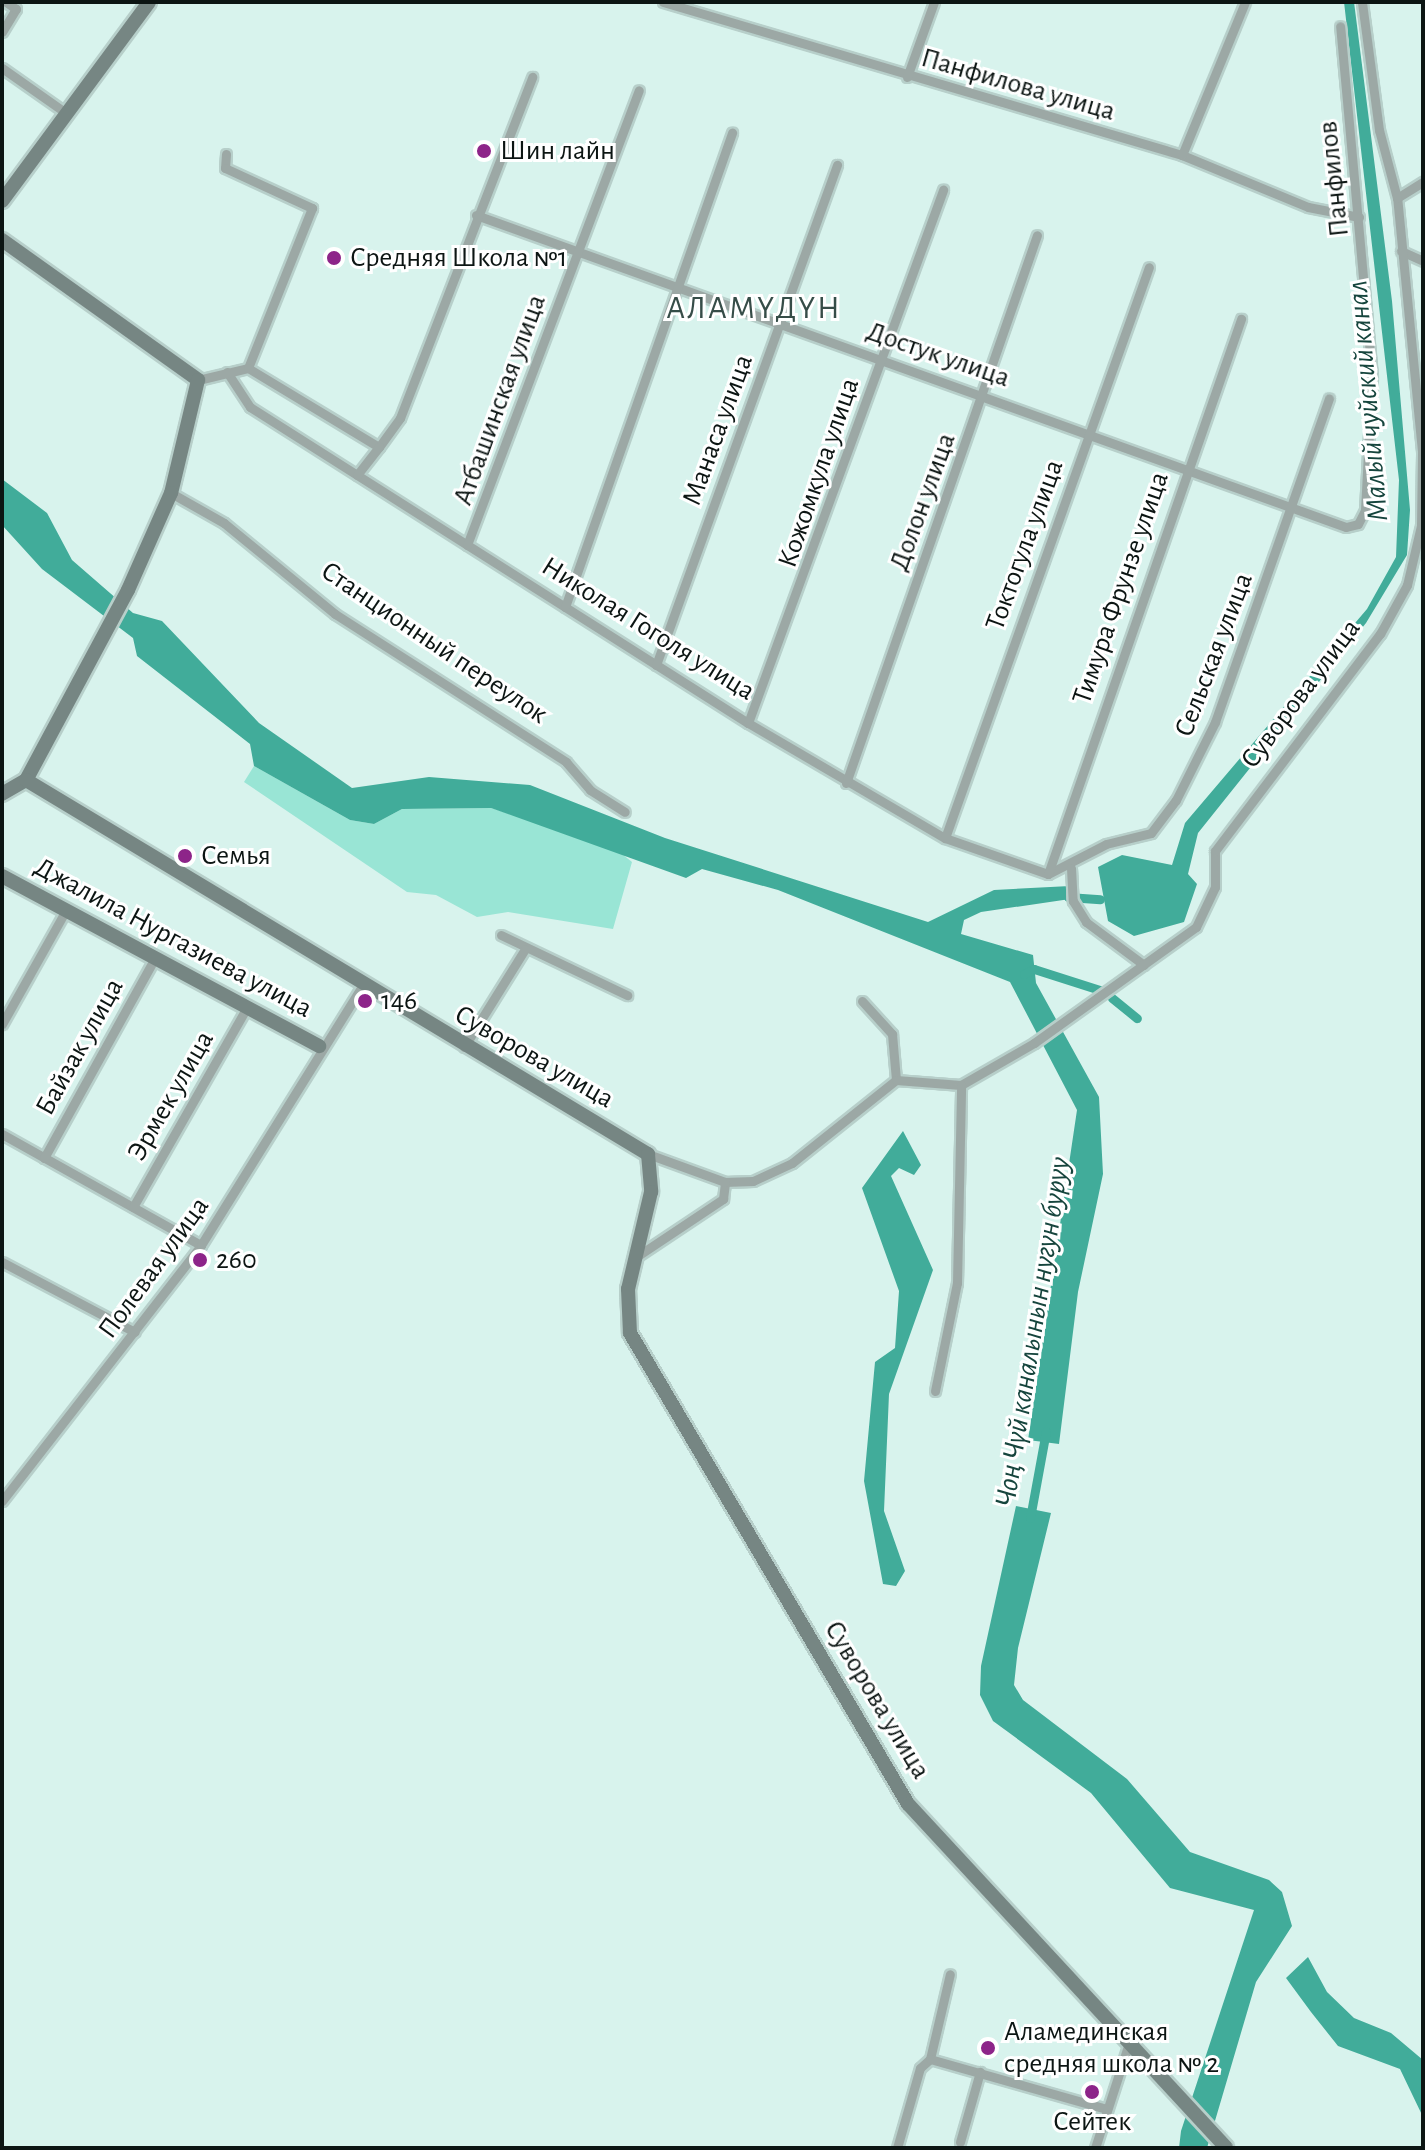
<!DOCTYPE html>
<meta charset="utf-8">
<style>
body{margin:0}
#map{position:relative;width:1425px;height:2150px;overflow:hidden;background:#d8f3ed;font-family:"Alegreya Sans",sans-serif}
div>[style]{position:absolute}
.green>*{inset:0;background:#99e5d5}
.water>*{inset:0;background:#41ac9a}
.canal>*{height:9px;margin:-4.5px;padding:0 4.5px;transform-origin:4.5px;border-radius:4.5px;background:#41ac9a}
.roads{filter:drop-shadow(2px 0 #b7cfca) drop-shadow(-2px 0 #b7cfca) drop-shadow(0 2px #b7cfca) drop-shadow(0 -2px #b7cfca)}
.street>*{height:9px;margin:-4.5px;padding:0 4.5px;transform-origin:4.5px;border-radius:4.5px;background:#9ca8a5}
.secondary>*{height:14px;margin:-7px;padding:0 7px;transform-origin:7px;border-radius:7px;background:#768683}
.dots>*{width:22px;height:22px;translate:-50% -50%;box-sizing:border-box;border:4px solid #fff;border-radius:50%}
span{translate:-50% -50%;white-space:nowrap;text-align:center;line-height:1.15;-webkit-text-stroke:6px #fff;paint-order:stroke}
.street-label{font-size:28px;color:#0c1513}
.poi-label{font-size:28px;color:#0c1513}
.left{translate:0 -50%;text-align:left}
.water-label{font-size:30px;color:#16453d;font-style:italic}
.quarter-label{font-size:32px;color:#364d48;letter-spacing:2px}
.frame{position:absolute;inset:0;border:4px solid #0c1513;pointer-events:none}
</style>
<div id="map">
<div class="green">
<i style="clip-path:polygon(254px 766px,350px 820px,374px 824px,402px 809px,491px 808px,612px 846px,632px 862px,613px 929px,508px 912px,477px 917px,436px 895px,407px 892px,244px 782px)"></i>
</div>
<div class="water">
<i style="clip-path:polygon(1344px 2px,1354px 2px,1392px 301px,1410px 510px,1407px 555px,1366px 623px,1198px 833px,1188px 874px,1197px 884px,1184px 922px,1134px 936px,1108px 921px,1098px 867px,1122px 855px,1172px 865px,1185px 823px,1367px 609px,1396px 557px,1399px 480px)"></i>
<i style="clip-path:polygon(2px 479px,47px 513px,72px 560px,133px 613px,162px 621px,259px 723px,352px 788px,429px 777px,530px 785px,665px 838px,928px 922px,994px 890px,1070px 886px,1070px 899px,981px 912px,964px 920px,961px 934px,1033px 955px,1036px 983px,1099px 1097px,1103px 1174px,1078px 1292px,1059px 1444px,1028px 1440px,1077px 1110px,1010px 982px,778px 890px,702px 869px,686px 878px,491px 808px,402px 809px,374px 824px,350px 820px,254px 766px,250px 744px,137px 656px,133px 638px,42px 569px,2px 525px)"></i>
<i style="clip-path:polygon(903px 1131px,921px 1165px,914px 1175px,899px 1168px,891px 1176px,933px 1270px,889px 1394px,884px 1511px,905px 1571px,896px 1586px,883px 1584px,864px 1481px,875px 1362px,895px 1348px,899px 1291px,862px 1188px)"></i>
<i style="clip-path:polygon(1016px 1506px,1051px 1513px,1018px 1648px,1014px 1685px,1023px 1700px,1127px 1779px,1190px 1852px,1269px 1880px,1282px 1892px,1292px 1926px,1256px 1982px,1207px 2148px,1179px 2148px,1181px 2131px,1254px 1910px,1170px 1888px,1091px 1793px,993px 1721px,980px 1695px,981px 1666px)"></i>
<i style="clip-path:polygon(1308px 1957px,1327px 1992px,1354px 2018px,1391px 2033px,1423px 2060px,1423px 2117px,1400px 2069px,1338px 2046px,1311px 2012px,1286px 1978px)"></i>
</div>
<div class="canal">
<i style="left:1068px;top:897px;width:32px;rotate:4deg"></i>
<i style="left:1024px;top:974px;width:11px;rotate:-27deg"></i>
<i style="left:1034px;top:969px;width:69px;rotate:17.7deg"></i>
<i style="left:1112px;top:998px;width:32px;rotate:39deg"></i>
<i style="left:1030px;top:1518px;width:88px;rotate:-79.6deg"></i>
</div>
<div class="roads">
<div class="street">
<i style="left:663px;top:2px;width:541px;rotate:16.43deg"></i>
<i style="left:1182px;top:155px;width:136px;rotate:22.4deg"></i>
<i style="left:1308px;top:207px;width:52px;rotate:11.1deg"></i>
<i style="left:2px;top:32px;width:27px;rotate:-59deg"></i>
<i style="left:16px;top:9px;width:12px;rotate:-145deg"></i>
<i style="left:2px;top:68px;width:78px;rotate:35.1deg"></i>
<i style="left:907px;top:77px;width:80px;rotate:-70.2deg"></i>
<i style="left:226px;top:154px;width:14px;rotate:94deg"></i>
<i style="left:225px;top:168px;width:96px;rotate:24.7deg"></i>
<i style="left:312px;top:208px;width:172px;rotate:111.8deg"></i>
<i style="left:1182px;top:155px;width:165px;rotate:-67.6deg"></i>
<i style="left:1397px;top:198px;width:31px;rotate:-32deg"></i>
<i style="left:476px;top:215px;width:924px;rotate:19.73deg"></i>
<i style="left:1346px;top:527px;width:12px;rotate:-14deg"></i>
<i style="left:1358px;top:524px;width:16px;rotate:-63deg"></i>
<i style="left:1365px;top:510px;width:134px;rotate:-87deg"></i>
<i style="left:1372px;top:376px;width:351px;rotate:-95.2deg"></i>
<i style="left:1401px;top:251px;width:24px;rotate:24deg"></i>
<i style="left:227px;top:372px;width:42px;rotate:56.7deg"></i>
<i style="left:250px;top:407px;width:590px;rotate:32.4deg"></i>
<i style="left:748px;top:723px;width:228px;rotate:30.3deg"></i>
<i style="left:945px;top:838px;width:109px;rotate:19.3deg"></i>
<i style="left:1048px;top:874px;width:65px;rotate:-27.3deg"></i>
<i style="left:1106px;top:844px;width:46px;rotate:-13.7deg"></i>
<i style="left:1151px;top:833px;width:41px;rotate:-52.9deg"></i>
<i style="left:1176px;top:800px;width:87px;rotate:-63.4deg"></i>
<i style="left:1215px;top:722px;width:343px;rotate:-70.6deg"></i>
<i style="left:198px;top:380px;width:51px;rotate:-13.5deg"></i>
<i style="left:248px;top:368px;width:153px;rotate:31.1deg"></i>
<i style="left:379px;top:447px;width:36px;rotate:-54deg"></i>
<i style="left:400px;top:418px;width:366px;rotate:-68.8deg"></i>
<i style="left:357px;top:475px;width:36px;rotate:-52deg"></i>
<i style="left:171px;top:493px;width:61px;rotate:29.5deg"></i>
<i style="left:224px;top:523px;width:144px;rotate:39.3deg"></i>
<i style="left:335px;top:614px;width:274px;rotate:32.6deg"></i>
<i style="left:566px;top:762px;width:37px;rotate:49deg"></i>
<i style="left:590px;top:790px;width:41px;rotate:32.2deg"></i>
<i style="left:467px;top:545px;width:486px;rotate:-69.3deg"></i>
<i style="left:565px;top:607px;width:503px;rotate:-70.59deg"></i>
<i style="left:656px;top:665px;width:532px;rotate:-70.1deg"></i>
<i style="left:748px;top:723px;width:568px;rotate:-69.9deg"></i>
<i style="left:846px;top:783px;width:580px;rotate:-70.78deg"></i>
<i style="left:945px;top:838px;width:606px;rotate:-70.34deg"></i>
<i style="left:1071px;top:868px;width:33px;rotate:87deg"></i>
<i style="left:1073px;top:901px;width:25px;rotate:58deg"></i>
<i style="left:1086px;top:922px;width:72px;rotate:36.6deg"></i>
<i style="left:1048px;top:874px;width:588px;rotate:-70.82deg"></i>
<i style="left:501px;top:935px;width:140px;rotate:25.5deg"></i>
<i style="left:862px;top:1001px;width:45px;rotate:47.7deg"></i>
<i style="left:892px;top:1034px;width:46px;rotate:85deg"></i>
<i style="left:2px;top:1024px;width:131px;rotate:-60.7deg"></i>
<i style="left:464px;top:1047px;width:115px;rotate:-58.1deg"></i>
<i style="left:2px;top:1134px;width:228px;rotate:29.2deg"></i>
<i style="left:44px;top:1158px;width:229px;rotate:-61deg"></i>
<i style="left:724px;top:1182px;width:29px;rotate:-2deg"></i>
<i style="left:753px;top:1181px;width:43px;rotate:-24.8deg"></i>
<i style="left:792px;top:1163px;width:133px;rotate:-38.6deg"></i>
<i style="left:896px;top:1080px;width:65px;rotate:4.4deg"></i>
<i style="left:961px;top:1085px;width:84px;rotate:-29.9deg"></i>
<i style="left:1034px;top:1043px;width:199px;rotate:-35.6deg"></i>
<i style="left:1196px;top:927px;width:44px;rotate:-64.6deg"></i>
<i style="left:1215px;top:887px;width:36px;rotate:-90deg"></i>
<i style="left:1215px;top:851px;width:273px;rotate:-52.8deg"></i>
<i style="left:1380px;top:634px;width:56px;rotate:-61.1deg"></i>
<i style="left:1407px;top:585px;width:61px;rotate:-76.7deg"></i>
<i style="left:1421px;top:526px;width:75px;rotate:-89.2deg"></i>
<i style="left:1422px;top:451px;width:254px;rotate:-95.6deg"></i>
<i style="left:1397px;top:198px;width:70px;rotate:-104.8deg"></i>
<i style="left:1379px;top:130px;width:129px;rotate:-97.6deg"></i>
<i style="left:133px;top:1207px;width:230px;rotate:-60.3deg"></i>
<i style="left:636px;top:1257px;width:105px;rotate:-33.7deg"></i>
<i style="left:723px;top:1199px;width:17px;rotate:-83deg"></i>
<i style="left:725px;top:1182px;width:82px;rotate:-160deg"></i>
<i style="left:2px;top:1262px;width:150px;rotate:27.8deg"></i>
<i style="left:935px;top:1391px;width:110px;rotate:-78.5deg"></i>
<i style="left:957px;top:1283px;width:198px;rotate:-88.8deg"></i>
<i style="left:2px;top:1501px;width:324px;rotate:-52.1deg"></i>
<i style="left:201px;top:1245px;width:306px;rotate:-58.1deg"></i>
<i style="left:930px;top:2059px;width:87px;rotate:-76.8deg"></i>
<i style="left:960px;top:2142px;width:73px;rotate:-74.1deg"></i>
<i style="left:897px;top:2148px;width:83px;rotate:-74deg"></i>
<i style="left:920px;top:2068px;width:13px;rotate:-42deg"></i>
<i style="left:930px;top:2059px;width:184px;rotate:15.8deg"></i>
<i style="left:1095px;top:2148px;width:104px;rotate:-72.1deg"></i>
</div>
<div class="secondary">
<i style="left:2px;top:201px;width:247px;rotate:-53.5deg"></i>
<i style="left:2px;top:240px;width:241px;rotate:35.5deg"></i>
<i style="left:198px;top:380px;width:116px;rotate:103.4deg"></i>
<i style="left:171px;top:493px;width:106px;rotate:113.9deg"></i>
<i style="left:128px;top:590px;width:216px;rotate:118.2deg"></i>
<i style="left:26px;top:780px;width:28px;rotate:150deg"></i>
<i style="left:26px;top:780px;width:726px;rotate:31.02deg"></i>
<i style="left:648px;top:1154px;width:38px;rotate:85deg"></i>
<i style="left:651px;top:1192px;width:100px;rotate:103.3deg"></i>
<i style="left:628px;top:1289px;width:44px;rotate:87.4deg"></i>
<i style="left:630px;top:1333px;width:547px;rotate:59.45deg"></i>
<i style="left:908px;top:1804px;width:468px;rotate:47.2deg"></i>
<i style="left:2px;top:876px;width:360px;rotate:28.2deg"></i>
</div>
</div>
<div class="dots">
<i style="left:484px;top:151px;background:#8d2489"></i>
<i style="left:334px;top:258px;background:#8d2489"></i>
<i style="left:185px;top:856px;background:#8d2489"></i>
<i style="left:365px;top:1001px;background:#8d2489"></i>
<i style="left:200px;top:1260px;background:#8d2489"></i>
<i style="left:988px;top:2048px;background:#8d2489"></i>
<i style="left:1092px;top:2092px;background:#8d2489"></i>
</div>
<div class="street-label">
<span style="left:1018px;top:85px;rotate:16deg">Панфилова улица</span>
<span style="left:1334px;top:179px;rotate:-96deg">Панфилов</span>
<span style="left:938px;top:355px;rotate:19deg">Достук улица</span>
<span style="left:500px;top:400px;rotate:-70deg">Атбашинская улица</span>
<span style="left:718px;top:430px;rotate:-70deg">Манаса улица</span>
<span style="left:819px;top:473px;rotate:-71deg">Кожомкула улица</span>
<span style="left:923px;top:502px;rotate:-70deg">Долон улица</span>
<span style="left:1025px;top:545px;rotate:-70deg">Токтогула улица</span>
<span style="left:1121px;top:588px;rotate:-71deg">Тимура Фрунзе улица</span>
<span style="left:648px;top:629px;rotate:32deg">Николая Гоголя улица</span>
<span style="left:434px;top:643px;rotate:34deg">Станционный переулок</span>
<span style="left:1214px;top:655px;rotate:-69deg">Сельская улица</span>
<span style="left:1301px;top:694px;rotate:-53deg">Суворова улица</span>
<span style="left:173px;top:938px;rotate:28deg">Джалила Нургазиева улица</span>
<span style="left:80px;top:1047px;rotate:-61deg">Байзак улица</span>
<span style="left:534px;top:1057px;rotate:30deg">Суворова улица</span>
<span style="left:171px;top:1096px;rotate:-60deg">Эрмек улица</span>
<span style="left:154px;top:1268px;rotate:-54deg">Полевая улица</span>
<span style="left:877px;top:1700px;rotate:59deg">Суворова улица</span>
</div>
<div class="poi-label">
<span class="left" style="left:500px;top:151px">Шин лайн</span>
<span class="left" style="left:350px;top:258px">Средняя Школа №1</span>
<span class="left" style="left:201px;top:856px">Семья</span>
<span class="left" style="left:381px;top:1001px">146</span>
<span class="left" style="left:216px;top:1260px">260</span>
<span class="left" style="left:1004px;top:2048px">Аламединская<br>средняя школа № 2</span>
<span style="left:1092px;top:2122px">Сейтек</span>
</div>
<div class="water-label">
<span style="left:1368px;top:401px;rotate:-95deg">Малый чуйский канал</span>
<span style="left:1033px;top:1332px;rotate:-81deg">Чоң Чүй каналынын нугун буруу</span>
</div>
<div class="quarter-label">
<span style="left:754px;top:308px">АЛАМҮДҮН</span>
</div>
<div class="frame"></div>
</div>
